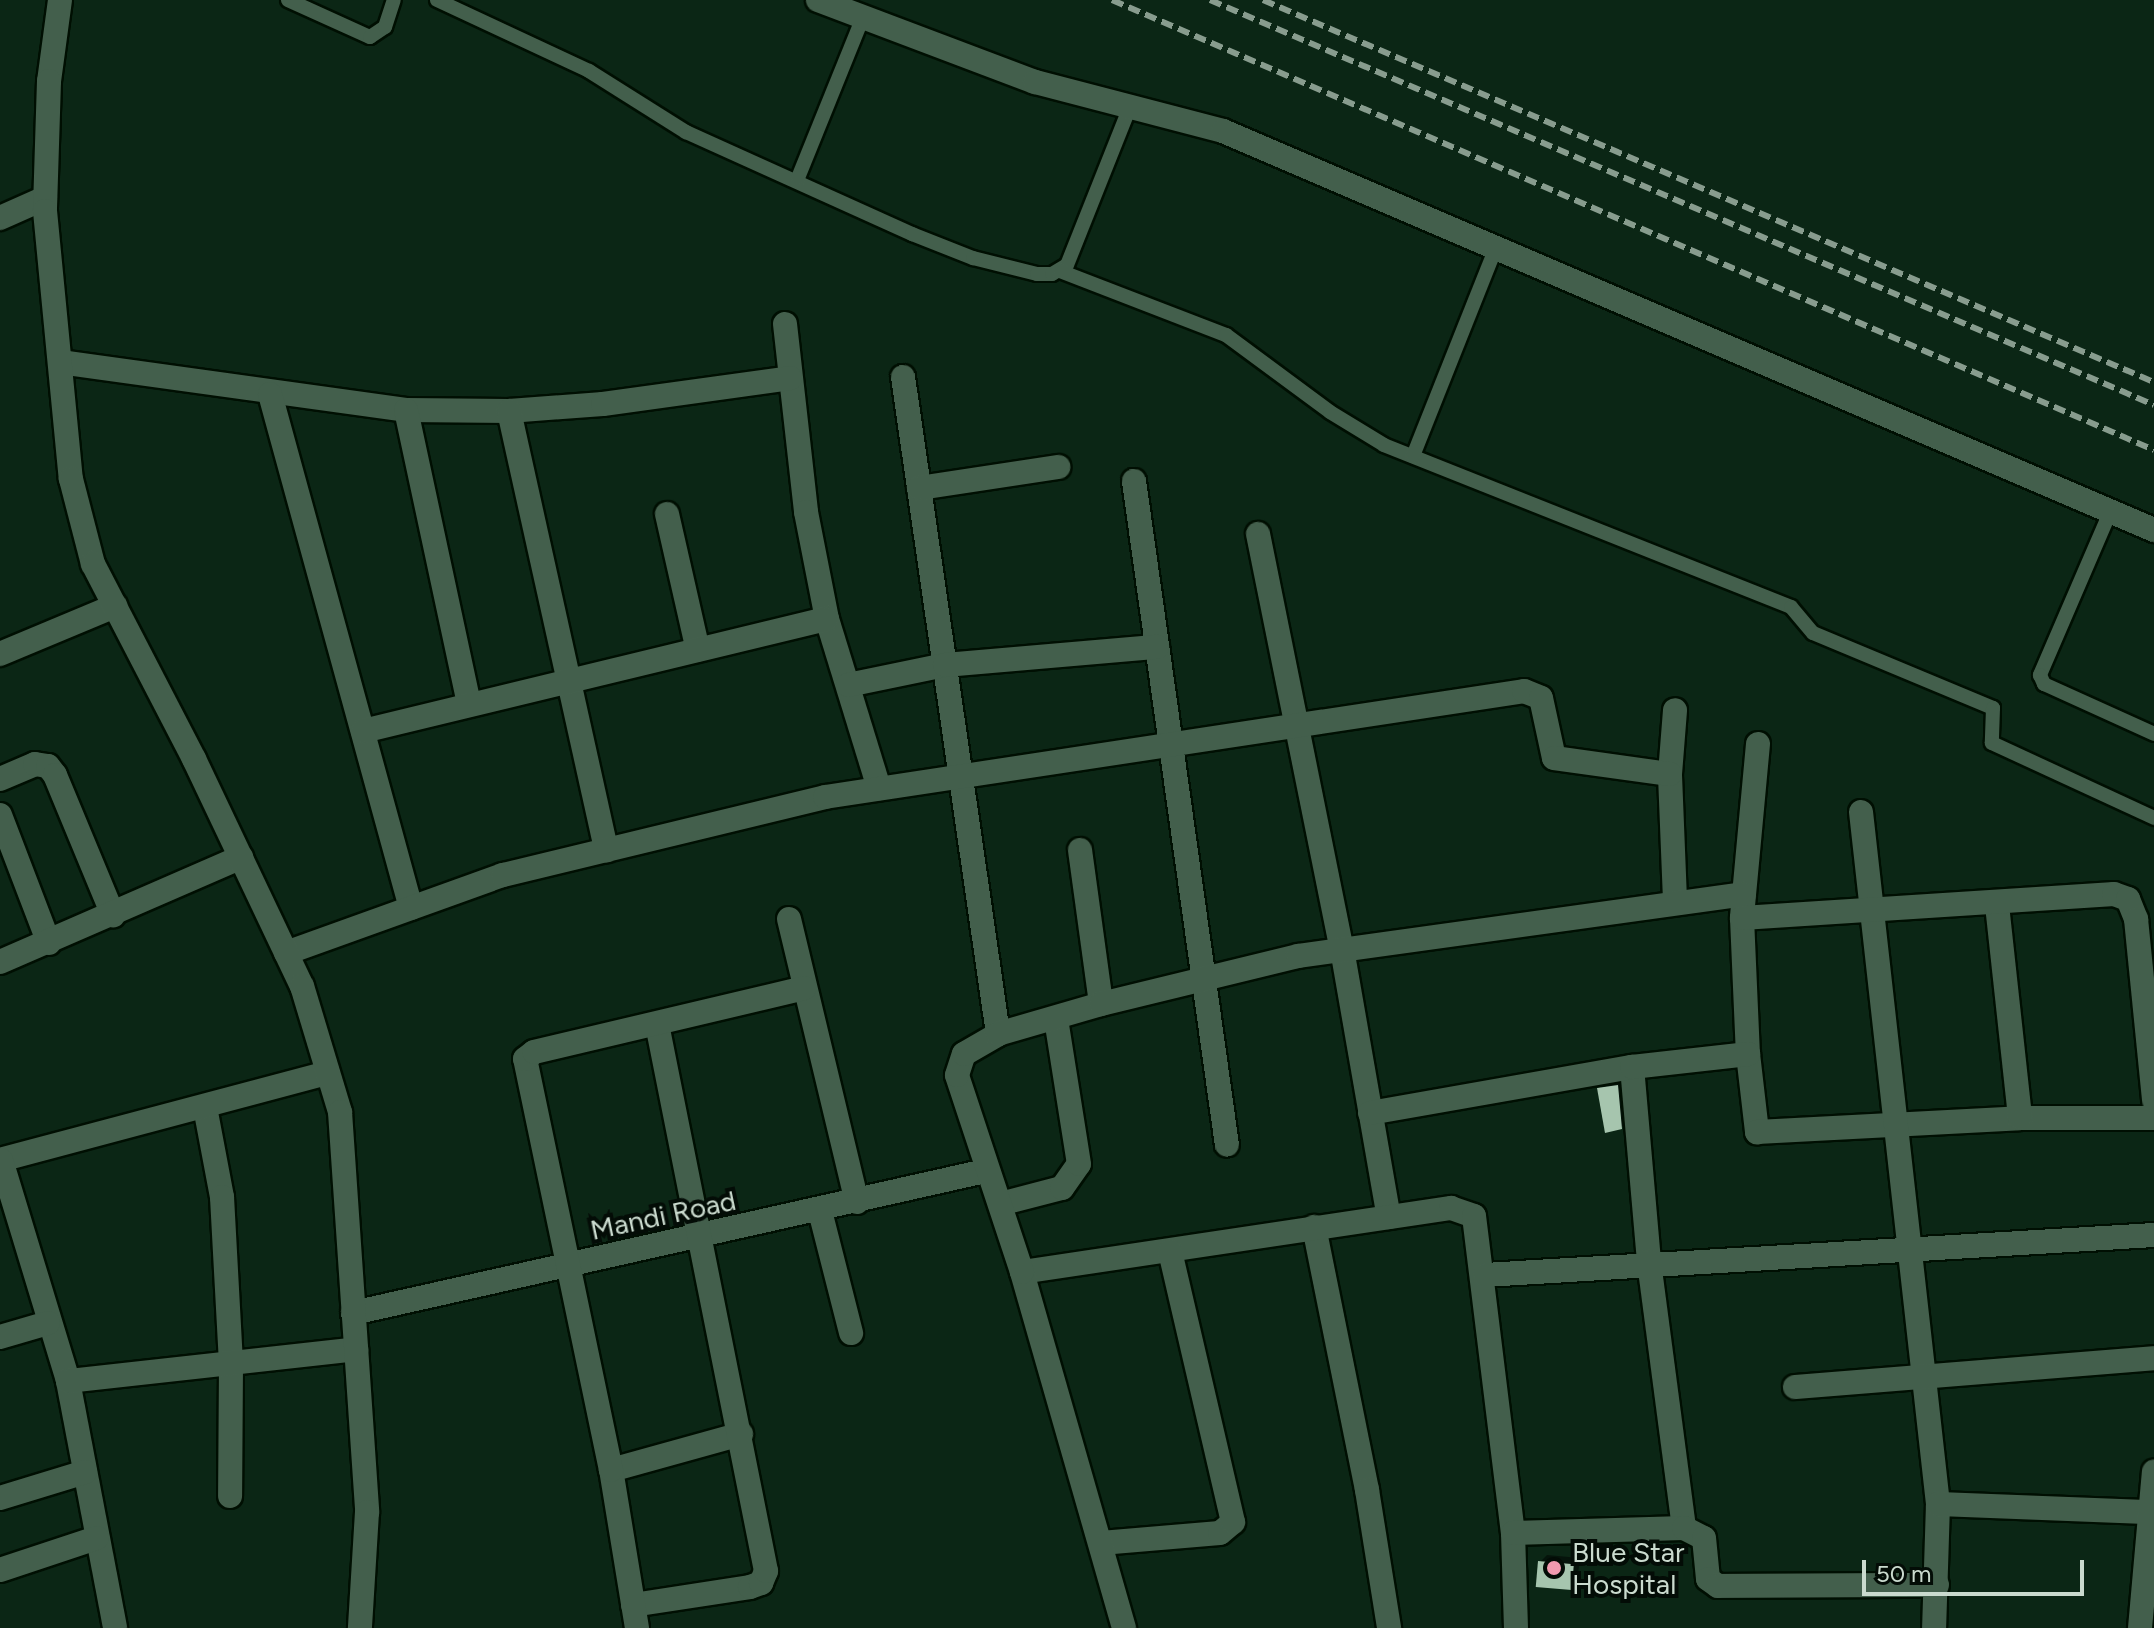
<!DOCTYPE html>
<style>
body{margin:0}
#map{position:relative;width:2154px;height:1628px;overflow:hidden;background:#0b2615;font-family:Figtree,sans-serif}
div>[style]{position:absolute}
.shadow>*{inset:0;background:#0007}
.building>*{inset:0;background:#a6c5ae;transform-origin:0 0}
.roads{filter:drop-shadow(2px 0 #000f02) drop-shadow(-2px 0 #000f02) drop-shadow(0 2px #000f02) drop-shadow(0 -2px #000f02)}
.lane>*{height:14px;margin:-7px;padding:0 7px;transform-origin:7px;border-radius:7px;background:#435f4c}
.street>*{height:24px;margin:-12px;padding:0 12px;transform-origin:12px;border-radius:12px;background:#435f4c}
.secondary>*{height:24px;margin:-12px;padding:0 12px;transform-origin:12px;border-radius:12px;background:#435f4c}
.rail>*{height:6px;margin-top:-3px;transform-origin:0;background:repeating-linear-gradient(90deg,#889c8e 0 12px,transparent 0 18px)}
.dots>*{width:22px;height:22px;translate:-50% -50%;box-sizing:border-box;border:4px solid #030c06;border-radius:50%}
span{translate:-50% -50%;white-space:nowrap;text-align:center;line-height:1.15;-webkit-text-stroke:8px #030c06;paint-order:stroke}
.street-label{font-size:28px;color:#cadace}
.poi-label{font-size:28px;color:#cadace}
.left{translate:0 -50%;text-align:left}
.scale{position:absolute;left:1862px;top:1560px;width:222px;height:36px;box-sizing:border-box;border:4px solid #cadace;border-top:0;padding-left:10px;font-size:24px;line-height:28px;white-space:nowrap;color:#cadace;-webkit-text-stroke:6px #030c06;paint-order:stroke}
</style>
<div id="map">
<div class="shadow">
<i style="clip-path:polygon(1632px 1072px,1636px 1113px,1621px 1128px,1599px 1089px,1613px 1075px)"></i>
<i style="clip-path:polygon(1547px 1555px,1580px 1558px,1577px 1582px,1571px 1589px,1540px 1562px)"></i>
</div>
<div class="building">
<i style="clip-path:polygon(1618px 1085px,1622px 1129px,1605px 1133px,1597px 1088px)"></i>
<i style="left:1538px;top:1561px;width:36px;height:26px;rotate:5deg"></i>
</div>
<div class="roads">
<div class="lane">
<i style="left:288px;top:0;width:90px;rotate:24.3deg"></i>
<i style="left:370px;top:37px;width:18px;rotate:-34deg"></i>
<i style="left:385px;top:27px;width:28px;rotate:-72deg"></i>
<i style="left:437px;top:0;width:168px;rotate:25deg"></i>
<i style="left:589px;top:71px;width:115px;rotate:32.2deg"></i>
<i style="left:686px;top:132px;width:248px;rotate:24.3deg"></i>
<i style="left:912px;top:234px;width:66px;rotate:21.5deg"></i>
<i style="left:973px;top:258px;width:66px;rotate:14deg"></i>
<i style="left:1037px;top:274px;width:15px"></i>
<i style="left:1052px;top:274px;width:17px;rotate:-31deg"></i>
<i style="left:1067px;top:265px;width:170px;rotate:-68.3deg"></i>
<i style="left:798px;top:178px;width:174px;rotate:-68deg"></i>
<i style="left:1060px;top:271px;width:178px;rotate:21.1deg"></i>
<i style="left:1226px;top:335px;width:129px;rotate:36.5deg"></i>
<i style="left:1330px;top:412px;width:63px;rotate:31.4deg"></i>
<i style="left:1384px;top:445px;width:438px;rotate:21.7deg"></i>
<i style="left:1791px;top:607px;width:34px;rotate:50deg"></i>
<i style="left:1813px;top:633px;width:195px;rotate:22.6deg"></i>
<i style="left:1993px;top:708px;width:35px;rotate:92deg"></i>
<i style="left:1992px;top:743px;width:179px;rotate:24.8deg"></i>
<i style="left:1413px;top:456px;width:225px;rotate:-68.3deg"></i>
<i style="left:2111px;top:510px;width:180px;rotate:113.3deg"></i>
<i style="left:2040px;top:675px;width:10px;rotate:66deg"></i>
<i style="left:2044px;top:684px;width:121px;rotate:24.4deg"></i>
</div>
<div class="street">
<i style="left:0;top:218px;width:49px;rotate:-24deg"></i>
<i style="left:785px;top:324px;width:189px;rotate:83.6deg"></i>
<i style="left:806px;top:512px;width:109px;rotate:78.9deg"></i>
<i style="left:827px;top:619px;width:177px;rotate:72.9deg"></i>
<i style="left:60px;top:362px;width:349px;rotate:7.9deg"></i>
<i style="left:406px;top:410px;width:103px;rotate:0.6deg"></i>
<i style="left:509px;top:411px;width:94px;rotate:-4.3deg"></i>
<i style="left:603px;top:404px;width:189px;rotate:-7.9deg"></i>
<i style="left:903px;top:377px;width:664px;rotate:81.77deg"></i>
<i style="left:270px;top:394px;width:533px;rotate:74.66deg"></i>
<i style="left:406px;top:410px;width:301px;rotate:77.9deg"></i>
<i style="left:509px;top:411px;width:450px;rotate:77.5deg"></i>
<i style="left:1134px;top:481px;width:670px;rotate:82.03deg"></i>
<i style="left:919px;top:488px;width:141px;rotate:-8.6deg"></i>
<i style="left:667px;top:514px;width:139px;rotate:77.2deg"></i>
<i style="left:1258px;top:534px;width:423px;rotate:78.6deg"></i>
<i style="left:1342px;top:949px;width:272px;rotate:80.1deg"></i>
<i style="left:0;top:654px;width:125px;rotate:-22.7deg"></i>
<i style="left:848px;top:685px;width:99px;rotate:-11.7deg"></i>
<i style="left:945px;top:665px;width:213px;rotate:-4.9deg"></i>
<i style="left:363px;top:731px;width:477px;rotate:-13.6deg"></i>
<i style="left:1758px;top:744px;width:175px;rotate:95.3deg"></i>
<i style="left:1742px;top:918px;width:136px;rotate:87.5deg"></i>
<i style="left:1748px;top:1054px;width:79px;rotate:83.4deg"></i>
<i style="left:1757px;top:1132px;width:263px;rotate:-3deg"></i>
<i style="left:2020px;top:1118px;width:134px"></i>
<i style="left:0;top:779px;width:38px;rotate:-23deg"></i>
<i style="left:35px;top:764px;width:13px;rotate:9deg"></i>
<i style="left:48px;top:766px;width:11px;rotate:52deg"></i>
<i style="left:55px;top:775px;width:152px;rotate:67.5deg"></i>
<i style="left:1861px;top:812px;width:696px;rotate:83.65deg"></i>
<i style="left:1938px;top:1504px;width:124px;rotate:91.8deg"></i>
<i style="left:0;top:815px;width:137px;rotate:69.1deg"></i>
<i style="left:1080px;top:850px;width:155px;rotate:82.2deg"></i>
<i style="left:1675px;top:900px;width:126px;rotate:-92.3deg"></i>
<i style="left:1670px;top:774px;width:64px;rotate:-85.5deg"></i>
<i style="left:1997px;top:905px;width:214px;rotate:83.8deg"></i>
<i style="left:1742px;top:918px;width:373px;rotate:-3.7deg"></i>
<i style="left:2114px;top:894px;width:15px;rotate:20deg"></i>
<i style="left:2128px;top:899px;width:22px;rotate:68deg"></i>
<i style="left:2136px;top:919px;width:182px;rotate:84.3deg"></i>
<i style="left:789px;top:919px;width:291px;rotate:76.5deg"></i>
<i style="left:286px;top:953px;width:231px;rotate:-19.8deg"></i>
<i style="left:503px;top:875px;width:331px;rotate:-13.6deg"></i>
<i style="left:825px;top:797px;width:707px;rotate:-8.62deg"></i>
<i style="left:1524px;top:691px;width:18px;rotate:22deg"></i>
<i style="left:1541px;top:698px;width:61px;rotate:77.8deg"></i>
<i style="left:1554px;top:758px;width:117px;rotate:7.9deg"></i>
<i style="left:0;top:962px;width:263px;rotate:-23.5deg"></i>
<i style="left:1632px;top:1067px;width:196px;rotate:85deg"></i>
<i style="left:1649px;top:1262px;width:268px;rotate:82.5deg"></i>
<i style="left:205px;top:1107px;width:92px;rotate:79.3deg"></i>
<i style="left:222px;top:1197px;width:168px;rotate:86.9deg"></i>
<i style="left:231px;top:1365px;width:131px;rotate:90.4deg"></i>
<i style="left:1370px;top:1113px;width:266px;rotate:-10deg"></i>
<i style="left:1632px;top:1067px;width:117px;rotate:-6.4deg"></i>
<i style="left:0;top:1160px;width:339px;rotate:-14.9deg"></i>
<i style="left:1px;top:1160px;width:231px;rotate:73.1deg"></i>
<i style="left:68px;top:1381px;width:251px;rotate:79.2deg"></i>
<i style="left:1000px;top:1204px;width:64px;rotate:-14.5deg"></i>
<i style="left:1062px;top:1188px;width:29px;rotate:-55deg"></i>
<i style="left:1079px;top:1164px;width:147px;rotate:-99deg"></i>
<i style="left:820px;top:1211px;width:126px;rotate:75.7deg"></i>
<i style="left:1314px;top:1227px;width:268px;rotate:78.6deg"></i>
<i style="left:1367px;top:1490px;width:140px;rotate:80.9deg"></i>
<i style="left:1022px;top:1272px;width:434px;rotate:-8.5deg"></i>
<i style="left:1451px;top:1208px;width:24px;rotate:19deg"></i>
<i style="left:1474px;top:1216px;width:319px;rotate:83deg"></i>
<i style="left:1513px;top:1533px;width:95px;rotate:88.2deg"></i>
<i style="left:1485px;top:1275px;width:670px;rotate:-3.42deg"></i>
<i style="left:353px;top:1313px;width:648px;rotate:-12.66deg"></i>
<i style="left:0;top:1337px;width:50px;rotate:-16.3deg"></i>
<i style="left:68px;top:1381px;width:290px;rotate:-6.3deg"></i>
<i style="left:1795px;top:1387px;width:360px;rotate:-4.6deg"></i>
<i style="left:611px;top:1470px;width:135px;rotate:-15.5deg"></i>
<i style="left:0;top:1498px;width:89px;rotate:-17deg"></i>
<i style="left:1938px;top:1504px;width:209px;rotate:2.2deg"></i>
<i style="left:1513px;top:1533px;width:171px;rotate:-1.7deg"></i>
<i style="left:1684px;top:1528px;width:22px;rotate:27deg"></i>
<i style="left:1704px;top:1538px;width:41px;rotate:84.4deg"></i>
<i style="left:1708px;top:1579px;width:12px;rotate:35deg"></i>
<i style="left:1718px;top:1586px;width:219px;rotate:-0.3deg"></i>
<i style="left:1101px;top:1543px;width:119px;rotate:-4.8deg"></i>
<i style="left:1220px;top:1533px;width:17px;rotate:-40deg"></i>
<i style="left:1233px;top:1522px;width:278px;rotate:-103.1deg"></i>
<i style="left:0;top:1570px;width:102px;rotate:-18.3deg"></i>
<i style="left:633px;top:1605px;width:118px;rotate:-8.7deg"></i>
<i style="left:750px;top:1587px;width:12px;rotate:-20deg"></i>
<i style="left:761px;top:1583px;width:13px;rotate:-67deg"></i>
<i style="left:766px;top:1571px;width:558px;rotate:-101.27deg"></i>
<i style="left:637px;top:1628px;width:160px;rotate:-99.3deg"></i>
<i style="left:611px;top:1470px;width:420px;rotate:-101.8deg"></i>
<i style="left:525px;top:1059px;width:11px;rotate:-38deg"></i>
<i style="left:534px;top:1052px;width:278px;rotate:-13.3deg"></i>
<i style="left:1124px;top:1628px;width:370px;rotate:-106deg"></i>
<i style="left:1022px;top:1272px;width:207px;rotate:-108.3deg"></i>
<i style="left:957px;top:1075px;width:22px;rotate:-72deg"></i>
<i style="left:964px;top:1054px;width:39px;rotate:-30deg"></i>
<i style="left:998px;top:1034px;width:107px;rotate:-16.2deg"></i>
<i style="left:1101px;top:1004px;width:203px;rotate:-13.7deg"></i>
<i style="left:1298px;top:956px;width:450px;rotate:-7.9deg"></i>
<i style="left:2140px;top:1628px;width:157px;rotate:-84.9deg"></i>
</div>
<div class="secondary">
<i style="left:60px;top:0;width:82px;rotate:97.7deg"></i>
<i style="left:49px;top:81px;width:130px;rotate:91.8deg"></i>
<i style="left:45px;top:211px;width:269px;rotate:84.5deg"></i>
<i style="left:71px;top:479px;width:88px;rotate:75.5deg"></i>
<i style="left:93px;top:564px;width:220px;rotate:62.6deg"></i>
<i style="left:194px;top:759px;width:251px;rotate:64.6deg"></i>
<i style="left:302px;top:986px;width:132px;rotate:73.2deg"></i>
<i style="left:340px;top:1112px;width:401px;rotate:86.1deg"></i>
<i style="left:367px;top:1512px;width:116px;rotate:93.5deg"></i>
<i style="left:818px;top:0;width:232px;rotate:20.7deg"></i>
<i style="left:1035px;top:82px;width:194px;rotate:14.6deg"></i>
<i style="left:1223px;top:131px;width:1013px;rotate:23.2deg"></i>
</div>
</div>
<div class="rail">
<i style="left:1112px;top:0;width:1135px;rotate:23.36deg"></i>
<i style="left:1210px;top:0;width:1027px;rotate:23.22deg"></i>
<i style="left:1263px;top:0;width:969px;rotate:23.21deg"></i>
</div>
<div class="dots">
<i style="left:1554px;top:1568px;background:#f29ab0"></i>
</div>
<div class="street-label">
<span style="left:663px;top:1215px;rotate:-12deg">Mandi Road</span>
</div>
<div class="poi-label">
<span class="left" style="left:1572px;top:1568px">Blue Star<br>Hospital</span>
</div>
<div class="scale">50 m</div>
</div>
